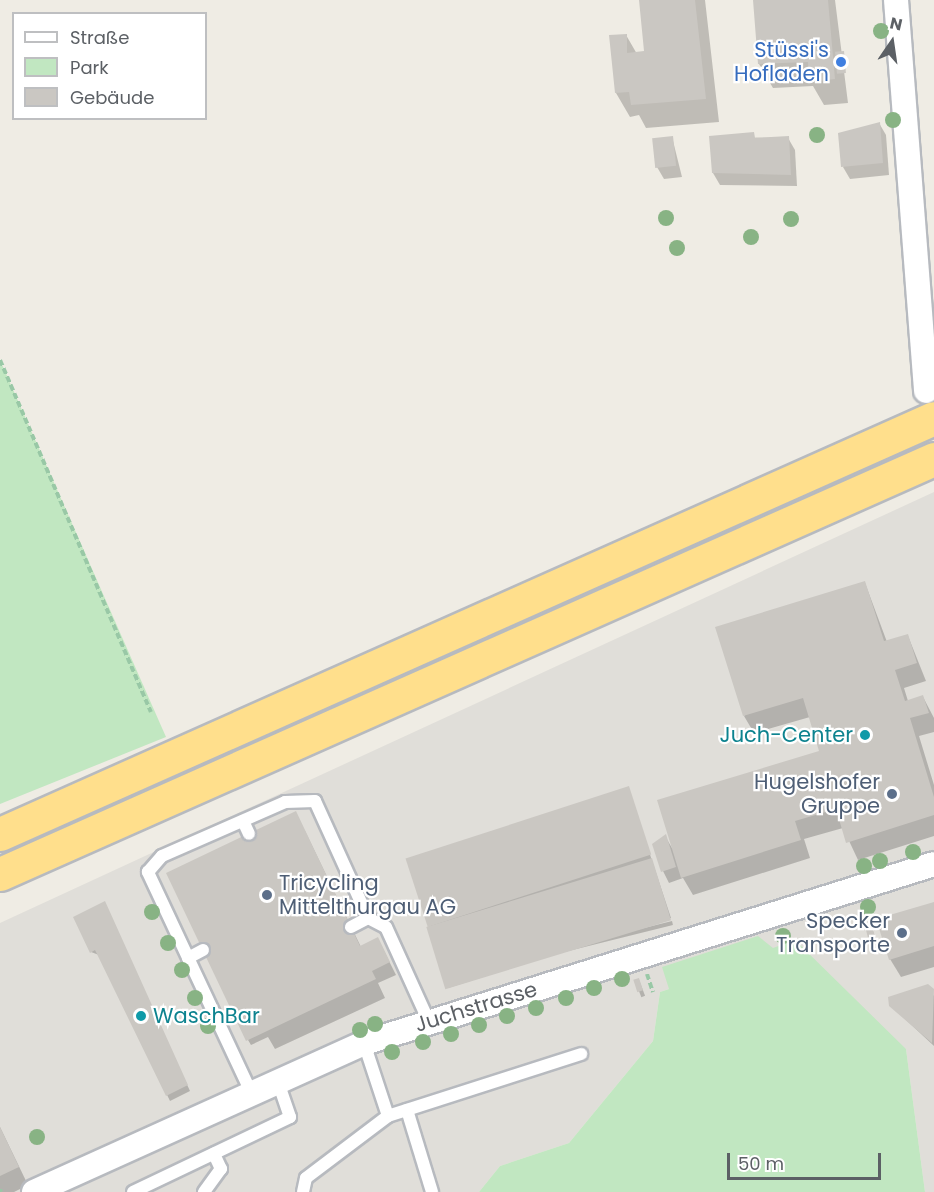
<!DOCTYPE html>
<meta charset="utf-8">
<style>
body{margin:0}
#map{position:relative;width:934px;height:1192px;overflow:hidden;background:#efece4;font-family:Poppins,sans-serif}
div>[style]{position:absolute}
.industrial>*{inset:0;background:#e0ded9}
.green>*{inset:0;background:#c1e7c1}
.shadow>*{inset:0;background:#0003;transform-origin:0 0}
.building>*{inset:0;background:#cac7c2;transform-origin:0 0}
.path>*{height:4px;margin-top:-2px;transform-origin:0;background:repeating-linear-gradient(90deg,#99c8a6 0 6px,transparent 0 9px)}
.roads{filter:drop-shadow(2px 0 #b7babf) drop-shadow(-2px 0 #b7babf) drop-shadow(0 2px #b7babf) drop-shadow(0 -2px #b7babf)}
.lane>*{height:12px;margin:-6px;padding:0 6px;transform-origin:6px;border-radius:6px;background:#fff}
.street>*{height:24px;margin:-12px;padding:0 12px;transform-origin:12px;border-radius:12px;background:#fff}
.highway>*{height:33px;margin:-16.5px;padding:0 16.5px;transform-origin:16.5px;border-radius:16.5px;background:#ffdf8c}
.trees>*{width:16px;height:16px;margin:-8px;border-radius:50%;background:#88b384}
.dots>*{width:16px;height:16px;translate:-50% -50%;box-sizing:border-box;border:3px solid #fff;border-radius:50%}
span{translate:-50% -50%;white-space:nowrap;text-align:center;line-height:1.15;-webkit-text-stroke:4.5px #fff;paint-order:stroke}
.shop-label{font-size:21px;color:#366cbe}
.right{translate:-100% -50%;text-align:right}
.culture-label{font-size:21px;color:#0d838f}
.left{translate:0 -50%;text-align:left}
.service-label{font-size:21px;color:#4e5e75}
.street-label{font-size:21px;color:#5c6065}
.legend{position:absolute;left:12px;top:12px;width:195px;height:108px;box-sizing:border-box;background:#fff;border:2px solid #bebfc1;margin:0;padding:8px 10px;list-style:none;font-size:18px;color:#5c6065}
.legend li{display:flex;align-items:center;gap:12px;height:30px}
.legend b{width:30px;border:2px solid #bebfc1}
.north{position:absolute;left:862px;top:12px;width:60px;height:60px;-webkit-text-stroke:4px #fff;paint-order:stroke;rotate:13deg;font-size:16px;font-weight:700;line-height:24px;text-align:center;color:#5c6065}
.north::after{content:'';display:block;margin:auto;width:21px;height:27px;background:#5c6065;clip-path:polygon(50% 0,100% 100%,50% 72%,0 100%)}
.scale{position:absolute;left:727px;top:1153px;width:154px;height:27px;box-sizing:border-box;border:3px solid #5c6065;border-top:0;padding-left:8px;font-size:18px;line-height:21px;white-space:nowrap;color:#5c6065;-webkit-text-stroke:4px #fff;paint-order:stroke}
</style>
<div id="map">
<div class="industrial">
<i style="clip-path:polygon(934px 492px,934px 1192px,925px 1192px,906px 1049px,669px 989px,660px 992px,653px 1041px,569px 1143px,500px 1166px,479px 1192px,0 1192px,0 923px)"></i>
</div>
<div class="green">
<i style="clip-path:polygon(0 360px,166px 737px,0 804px)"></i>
<i style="clip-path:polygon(758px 936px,773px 948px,795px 940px,906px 1049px,925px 1192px,479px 1192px,500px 1166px,569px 1143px,653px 1041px,660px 992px,669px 989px,662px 967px)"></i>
</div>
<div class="shadow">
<i style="clip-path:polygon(642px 0,705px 0,719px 122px,646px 128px,639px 115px,630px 117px,616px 93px,611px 37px,626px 35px,637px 54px,646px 53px)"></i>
<i style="clip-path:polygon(754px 0,835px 0,848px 103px,824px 105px,813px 86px,773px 88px,759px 64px)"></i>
<i style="clip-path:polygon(879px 123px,886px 135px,889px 175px,850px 179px,843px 167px)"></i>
<i style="clip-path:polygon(672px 137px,682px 177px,664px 179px,657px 167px)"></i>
<i style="clip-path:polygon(711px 137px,788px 138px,795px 150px,797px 186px,720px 185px,713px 173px)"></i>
<i style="clip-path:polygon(865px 583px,887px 642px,908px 636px,926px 681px,904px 688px,908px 701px,923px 697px,934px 718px,934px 732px,919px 736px,934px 785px,934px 836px,858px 860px,843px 828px,804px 839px,810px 858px,693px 895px,683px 878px,669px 883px,663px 871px,665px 836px,672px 848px,821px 752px,810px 717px,754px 733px,744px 716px)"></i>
<i style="clip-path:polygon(628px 788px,671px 918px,448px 988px,428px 924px)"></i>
<i style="clip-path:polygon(305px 831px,361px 947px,378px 939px,396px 975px,378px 983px,385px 998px,275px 1049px,268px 1037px,251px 1045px,248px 1040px)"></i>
<i style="clip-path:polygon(934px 903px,934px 967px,901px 977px,890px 959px)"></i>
<i style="clip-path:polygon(107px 909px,190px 1091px,170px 1101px,99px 955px,91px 952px)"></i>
<i style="left:672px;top:921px;width:4px;height:234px;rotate:76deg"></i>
<i style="left:871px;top:926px;width:17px;height:4px;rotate:69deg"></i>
<i style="left:639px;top:980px;width:17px;height:4px;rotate:69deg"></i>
<i style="clip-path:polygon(927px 986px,934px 996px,934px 1046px,890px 1005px)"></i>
<i style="clip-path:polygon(0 1127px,28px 1185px,14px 1192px,0 1192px)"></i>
</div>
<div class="building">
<i style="clip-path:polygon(639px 0,695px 0,706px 99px,631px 105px,629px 92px,615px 93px,609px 35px,627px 34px,627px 53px,644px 51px)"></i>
<i style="clip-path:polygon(753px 0,828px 0,835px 79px,809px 82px,808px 62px,758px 64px)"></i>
<i style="left:844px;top:51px;width:22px;height:9px;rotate:85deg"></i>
<i style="clip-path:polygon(880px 122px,883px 163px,841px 167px,838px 133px)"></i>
<i style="clip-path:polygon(754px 132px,755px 138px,789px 136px,791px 175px,712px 173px,709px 136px)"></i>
<i style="left:673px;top:136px;width:30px;height:21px;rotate:84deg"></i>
<i style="clip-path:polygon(865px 581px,884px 641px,908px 634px,917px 663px,895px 670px,905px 701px,923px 695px,929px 713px,910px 718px,934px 797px,934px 815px,846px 843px,836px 809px,795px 821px,801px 840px,681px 878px,657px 800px,819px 751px,803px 698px,743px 716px,715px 627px)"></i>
<i style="left:629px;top:786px;width:72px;height:235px;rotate:72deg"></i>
<i style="clip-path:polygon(296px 811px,360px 946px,378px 937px,390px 962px,372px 971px,376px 979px,246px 1041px,166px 873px)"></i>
<i style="clip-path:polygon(666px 834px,676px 867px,661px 872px,652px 844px)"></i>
<i style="left:652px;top:858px;width:65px;height:236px;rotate:73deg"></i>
<i style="clip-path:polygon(105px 901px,188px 1085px,166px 1096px,95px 950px,90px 953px,73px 917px)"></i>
<i style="clip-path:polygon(934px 902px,934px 946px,889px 960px,876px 919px)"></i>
<i style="clip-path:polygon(871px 924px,875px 936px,868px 938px,865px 926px)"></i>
<i style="left:639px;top:978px;width:13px;height:6px;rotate:72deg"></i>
<i style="clip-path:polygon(928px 984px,934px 989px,932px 1043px,889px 1006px,888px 997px)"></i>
<i style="clip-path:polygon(0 1127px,19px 1167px,0 1176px)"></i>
</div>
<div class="path">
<i style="left:0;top:360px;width:383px;rotate:66.8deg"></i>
<i style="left:647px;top:974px;width:19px;rotate:72deg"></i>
<i style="left:0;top:1189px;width:3px;rotate:72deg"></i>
</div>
<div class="roads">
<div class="lane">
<i style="left:243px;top:821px;width:14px;rotate:65deg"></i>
<i style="left:351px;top:927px;width:19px;rotate:-28deg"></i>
<i style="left:188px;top:958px;width:17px;rotate:-28deg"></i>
<i style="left:250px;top:1090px;width:241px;rotate:-115.1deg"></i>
<i style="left:148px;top:872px;width:21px;rotate:-49deg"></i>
<i style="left:162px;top:856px;width:134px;rotate:-23.7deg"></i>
<i style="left:285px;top:802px;width:30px;rotate:-2deg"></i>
<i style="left:315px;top:801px;width:128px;rotate:65.6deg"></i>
<i style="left:368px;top:918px;width:20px;rotate:27deg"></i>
<i style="left:386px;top:927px;width:104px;rotate:65.6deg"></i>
<i style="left:407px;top:1110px;width:86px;rotate:73deg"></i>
<i style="left:388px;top:1116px;width:203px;rotate:-17.8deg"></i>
<i style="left:133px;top:1192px;width:174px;rotate:-25.5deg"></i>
<i style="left:290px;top:1117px;width:40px;rotate:-108.9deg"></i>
<i style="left:204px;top:1192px;width:29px;rotate:-54deg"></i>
<i style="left:221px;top:1169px;width:17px;rotate:-115deg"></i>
<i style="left:303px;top:1192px;width:14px;rotate:-78deg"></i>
<i style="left:306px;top:1178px;width:103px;rotate:-37.1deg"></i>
<i style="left:388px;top:1116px;width:77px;rotate:-108.2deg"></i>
</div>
<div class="street">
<i style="left:896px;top:0;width:392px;rotate:85.6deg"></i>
<i style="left:34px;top:1192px;width:362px;rotate:-24.3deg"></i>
<i style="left:364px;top:1043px;width:597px;rotate:-17.43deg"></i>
</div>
<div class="highway">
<i style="left:0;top:834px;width:1022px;rotate:-24.01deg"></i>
<i style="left:0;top:874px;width:1022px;rotate:-23.96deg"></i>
</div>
</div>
<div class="trees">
<i style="left:881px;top:31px"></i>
<i style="left:893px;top:120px"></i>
<i style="left:817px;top:135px"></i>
<i style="left:666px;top:218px"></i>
<i style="left:791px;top:219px"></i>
<i style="left:751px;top:237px"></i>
<i style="left:677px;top:248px"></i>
<i style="left:913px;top:852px"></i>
<i style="left:880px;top:861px"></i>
<i style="left:864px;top:866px"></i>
<i style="left:868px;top:907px"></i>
<i style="left:152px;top:912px"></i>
<i style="left:783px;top:936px"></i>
<i style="left:168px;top:943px"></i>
<i style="left:182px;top:970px"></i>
<i style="left:622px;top:979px"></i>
<i style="left:594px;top:988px"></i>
<i style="left:195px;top:998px"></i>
<i style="left:566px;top:998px"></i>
<i style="left:536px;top:1008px"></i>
<i style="left:507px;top:1016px"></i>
<i style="left:375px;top:1024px"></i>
<i style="left:479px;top:1025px"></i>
<i style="left:208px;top:1026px"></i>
<i style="left:360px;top:1030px"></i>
<i style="left:451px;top:1034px"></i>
<i style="left:423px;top:1042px"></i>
<i style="left:392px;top:1052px"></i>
<i style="left:37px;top:1137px"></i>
</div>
<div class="dots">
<i style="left:841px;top:62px;background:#3f7fe0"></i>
<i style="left:865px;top:735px;background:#0f9aa8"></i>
<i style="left:892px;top:794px;background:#5c6f8a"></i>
<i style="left:267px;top:895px;background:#5c6f8a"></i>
<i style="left:902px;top:933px;background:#5c6f8a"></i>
<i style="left:141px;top:1016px;background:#0f9aa8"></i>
</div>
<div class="shop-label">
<span class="right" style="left:829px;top:62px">Stüssi's<br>Hofladen</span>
</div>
<div class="culture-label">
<span class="right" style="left:853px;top:735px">Juch-Center</span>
<span class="left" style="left:153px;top:1016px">WaschBar</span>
</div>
<div class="service-label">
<span class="right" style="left:880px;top:794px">Hugelshofer<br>Gruppe</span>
<span class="left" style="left:279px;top:895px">Tricycling<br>Mittelthurgau AG</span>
<span class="right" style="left:890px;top:933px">Specker<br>Transporte</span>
</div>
<div class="street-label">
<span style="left:476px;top:1007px;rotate:-17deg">Juchstrasse</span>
</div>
<ul class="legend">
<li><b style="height:8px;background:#fff"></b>Straße</li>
<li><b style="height:16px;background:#c1e7c1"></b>Park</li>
<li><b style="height:16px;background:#cac7c2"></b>Gebäude</li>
</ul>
<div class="north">N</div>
<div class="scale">50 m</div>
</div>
